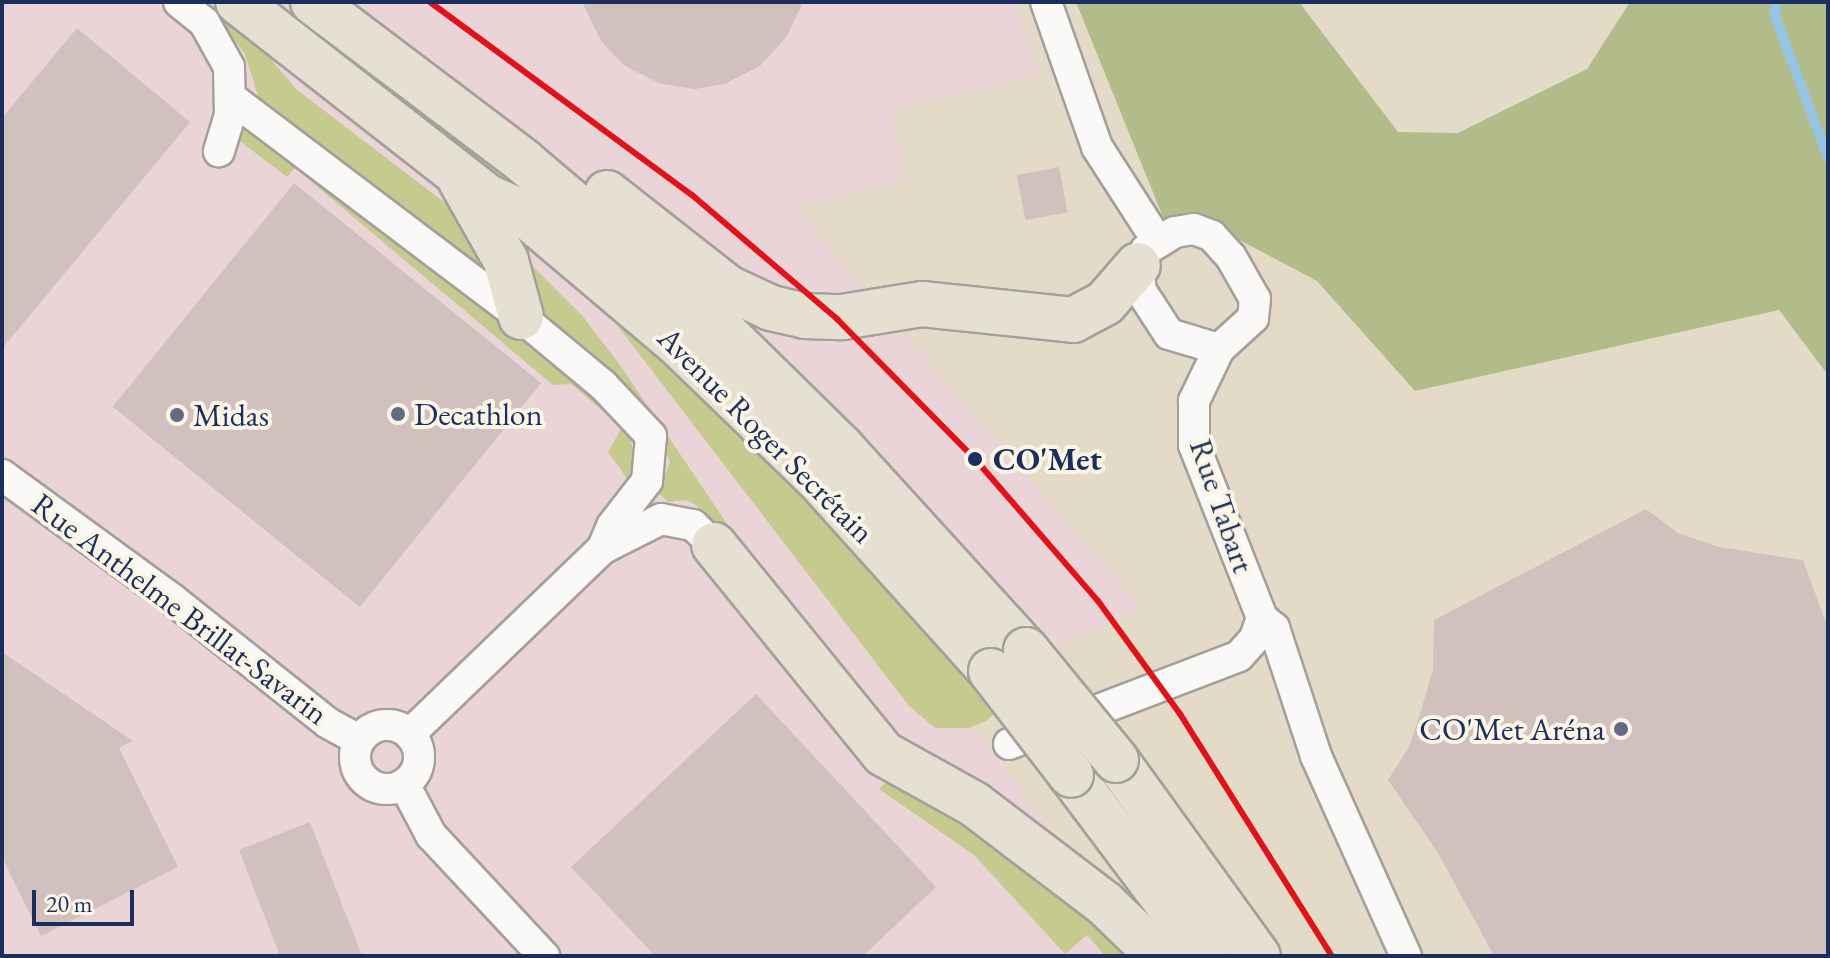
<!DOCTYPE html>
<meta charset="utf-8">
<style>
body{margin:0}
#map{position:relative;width:1830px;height:958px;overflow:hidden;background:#e4dac8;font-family:"EB Garamond",serif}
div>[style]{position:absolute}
.built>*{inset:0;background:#ebd4d7}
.green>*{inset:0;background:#c5ca8f}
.forest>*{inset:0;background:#b1bc8a}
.stream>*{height:10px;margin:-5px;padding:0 5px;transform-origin:5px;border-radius:5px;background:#95c5e0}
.building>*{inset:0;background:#d0c1be;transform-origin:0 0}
.roads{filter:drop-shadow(2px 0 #a3a09b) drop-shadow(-2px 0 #a3a09b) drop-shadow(0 2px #a3a09b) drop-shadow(0 -2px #a3a09b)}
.minor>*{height:30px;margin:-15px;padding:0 15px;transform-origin:15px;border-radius:15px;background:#fbf9f7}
.minor>.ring{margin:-15px;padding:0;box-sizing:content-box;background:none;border:30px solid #fbf9f7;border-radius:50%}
.primary>*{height:44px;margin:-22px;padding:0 22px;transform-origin:22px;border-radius:22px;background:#e6e0d2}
.bridges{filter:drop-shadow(2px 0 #a3a09b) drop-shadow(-2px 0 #a3a09b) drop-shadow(0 2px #a3a09b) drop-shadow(0 -2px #a3a09b)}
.primary-bridge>*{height:44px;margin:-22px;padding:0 22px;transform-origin:22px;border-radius:22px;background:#e6e0d2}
.tram-1>*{height:6px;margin:-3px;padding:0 3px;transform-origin:3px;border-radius:3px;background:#e2121a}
.dots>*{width:22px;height:22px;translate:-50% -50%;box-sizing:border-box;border:4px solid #fcf5e5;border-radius:50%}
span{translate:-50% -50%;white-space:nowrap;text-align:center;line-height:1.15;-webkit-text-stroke:8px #fcf5e5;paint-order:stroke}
.poi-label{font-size:32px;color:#1b2f5e}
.left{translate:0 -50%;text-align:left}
.right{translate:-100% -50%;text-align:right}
.street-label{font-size:32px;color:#1b2f5e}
.stop-label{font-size:32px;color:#1b2f5e;font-weight:700}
.frame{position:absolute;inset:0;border:4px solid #1b2f5e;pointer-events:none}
.scale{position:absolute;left:32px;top:890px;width:102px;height:36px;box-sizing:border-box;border:4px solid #1b2f5e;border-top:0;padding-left:10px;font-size:24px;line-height:28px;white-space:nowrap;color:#1b2f5e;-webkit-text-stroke:6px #fcf5e5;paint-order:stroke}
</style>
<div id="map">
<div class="built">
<i style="clip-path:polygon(2px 2px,1012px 2px,1041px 75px,892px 109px,905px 180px,795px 207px,1141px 608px,949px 694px,1147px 956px,2px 956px)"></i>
</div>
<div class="green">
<i style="clip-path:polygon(226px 20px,263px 50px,296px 89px,457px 212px,499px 287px,269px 111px,258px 96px,245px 54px,222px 24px)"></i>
<i style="clip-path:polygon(242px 122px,568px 371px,628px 426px,635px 460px,629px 481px,608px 452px,622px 427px,571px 384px,553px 385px,295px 168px,287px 177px,237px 139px)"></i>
<i style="clip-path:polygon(525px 259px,581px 314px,620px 365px,734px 534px,729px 540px,697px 506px,687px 500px,668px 502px,658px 493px,670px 462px,655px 422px,638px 400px,542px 317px)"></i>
<i style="clip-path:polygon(614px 311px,827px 515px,920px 618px,994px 714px,986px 721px,969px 728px,935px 728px,909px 706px,610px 316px)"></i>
<i style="clip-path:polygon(892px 776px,940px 801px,1145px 956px,1105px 956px,1087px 935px,1065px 954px,974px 855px,879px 789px)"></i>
</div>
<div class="forest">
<i style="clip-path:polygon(1076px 2px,1299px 2px,1398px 132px,1458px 133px,1587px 69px,1630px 2px,1828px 2px,1828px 375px,1779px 310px,1415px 391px,1317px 281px,1200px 219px,1165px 222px)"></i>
</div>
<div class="stream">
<i style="left:1776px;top:2px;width:14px;rotate:94deg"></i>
<i style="left:1775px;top:16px;width:152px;rotate:69.5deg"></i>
</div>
<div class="building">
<i style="clip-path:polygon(582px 2px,803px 2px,787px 36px,760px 66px,724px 84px,695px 89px,661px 84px,625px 66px,601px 41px)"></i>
<i style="clip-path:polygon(77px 28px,190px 122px,2px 349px,2px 118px)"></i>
<i style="left:1059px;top:167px;width:46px;height:43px;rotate:79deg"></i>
<i style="left:294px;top:183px;width:318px;height:288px;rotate:39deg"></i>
<i style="clip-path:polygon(1646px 509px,1678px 533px,1719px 547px,1803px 560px,1828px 628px,1828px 956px,1494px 956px,1438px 853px,1388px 780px,1409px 747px,1421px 711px,1433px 669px,1434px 620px)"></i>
<i style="clip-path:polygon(2px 652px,133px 741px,119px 748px,178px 867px,41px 936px,2px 857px)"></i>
<i style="clip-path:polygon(756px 694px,936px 887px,863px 956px,655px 956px,571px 867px)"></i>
<i style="clip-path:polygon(310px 822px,324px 858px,362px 956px,280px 956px,239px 850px)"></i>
</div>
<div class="roads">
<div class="minor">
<i style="left:179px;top:2px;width:32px;rotate:39deg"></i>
<i style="left:204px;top:22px;width:51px;rotate:60.9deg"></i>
<i style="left:229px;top:67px;width:48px;rotate:88.8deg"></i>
<i style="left:230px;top:115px;width:38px;rotate:107deg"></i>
<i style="left:1046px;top:2px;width:154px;rotate:70.6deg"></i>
<i style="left:1097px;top:147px;width:111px;rotate:57.2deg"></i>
<i style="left:230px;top:97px;width:365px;rotate:37.1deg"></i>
<i style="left:521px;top:317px;width:107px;rotate:39.7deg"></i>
<i style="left:603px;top:385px;width:70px;rotate:46.7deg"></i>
<i style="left:651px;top:436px;width:45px;rotate:95.1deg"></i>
<i style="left:647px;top:481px;width:57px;rotate:127.9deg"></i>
<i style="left:612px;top:526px;width:25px;rotate:113deg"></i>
<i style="left:602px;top:549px;width:267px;rotate:136.1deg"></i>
<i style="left:1194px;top:229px;width:19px;rotate:21deg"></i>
<i style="left:1212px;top:236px;width:28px;rotate:48deg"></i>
<i style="left:1231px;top:257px;width:48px;rotate:60.3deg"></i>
<i style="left:1255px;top:299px;width:19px;rotate:96deg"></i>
<i style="left:1253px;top:318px;width:46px;rotate:137.6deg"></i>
<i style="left:1219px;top:349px;width:52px;rotate:-163.3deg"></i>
<i style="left:1169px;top:334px;width:51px;rotate:-123.1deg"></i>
<i style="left:1141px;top:291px;width:26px;rotate:-97deg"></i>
<i style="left:1138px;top:265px;width:17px;rotate:-62deg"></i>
<i style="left:1146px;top:250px;width:34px;rotate:-32deg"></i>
<i style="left:1175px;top:232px;width:19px;rotate:-9deg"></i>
<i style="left:1219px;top:349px;width:58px;rotate:115.7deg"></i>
<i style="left:1194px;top:401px;width:44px;rotate:90deg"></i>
<i style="left:1194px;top:445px;width:186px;rotate:68.5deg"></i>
<i style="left:1262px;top:618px;width:16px;rotate:40deg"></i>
<i style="left:1274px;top:628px;width:135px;rotate:71.8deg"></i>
<i style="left:1316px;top:756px;width:219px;rotate:65.8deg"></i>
<i style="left:2px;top:475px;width:210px;rotate:36.1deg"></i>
<i style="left:172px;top:599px;width:199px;rotate:38.5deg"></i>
<i style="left:328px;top:723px;width:35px;rotate:29deg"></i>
<i style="left:602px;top:549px;width:66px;rotate:-27deg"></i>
<i style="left:661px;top:519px;width:33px;rotate:11deg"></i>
<i style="left:693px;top:525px;width:29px;rotate:44deg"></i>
<i class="ring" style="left:355px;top:725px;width:34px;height:34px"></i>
<i style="left:1009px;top:744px;width:246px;rotate:-20.9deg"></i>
<i style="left:1239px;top:656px;width:24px;rotate:-48deg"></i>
<i style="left:1255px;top:638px;width:21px;rotate:-71deg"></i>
<i style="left:404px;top:784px;width:58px;rotate:62.1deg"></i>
<i style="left:431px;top:835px;width:166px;rotate:47deg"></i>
</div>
<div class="primary">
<i style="left:238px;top:2px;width:317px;rotate:38deg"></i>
<i style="left:488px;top:197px;width:37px;rotate:24deg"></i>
<i style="left:522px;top:212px;width:202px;rotate:40.2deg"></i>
<i style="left:676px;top:342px;width:196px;rotate:44deg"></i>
<i style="left:817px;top:478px;width:260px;rotate:48deg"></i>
<i style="left:313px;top:2px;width:263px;rotate:37.1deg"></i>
<i style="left:523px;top:161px;width:258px;rotate:40.3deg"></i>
<i style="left:720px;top:328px;width:171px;rotate:44.5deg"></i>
<i style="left:842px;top:448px;width:273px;rotate:47.7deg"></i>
<i style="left:461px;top:181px;width:92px;rotate:60.6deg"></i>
<i style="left:506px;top:261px;width:58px;rotate:75deg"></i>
<i style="left:607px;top:193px;width:154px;rotate:38.1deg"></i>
<i style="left:728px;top:288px;width:47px;rotate:24.9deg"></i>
<i style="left:771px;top:308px;width:35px;rotate:13deg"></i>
<i style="left:805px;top:316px;width:37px;rotate:2deg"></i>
<i style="left:842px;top:317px;width:81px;rotate:-9.2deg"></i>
<i style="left:922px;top:304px;width:152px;rotate:6deg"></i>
<i style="left:1073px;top:320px;width:36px;rotate:-28deg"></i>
<i style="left:1105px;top:303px;width:50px;rotate:-49deg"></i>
<i style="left:714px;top:545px;width:269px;rotate:50.9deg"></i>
<i style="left:884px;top:754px;width:103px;rotate:29.1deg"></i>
<i style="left:974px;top:804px;width:163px;rotate:37.3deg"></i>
<i style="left:1104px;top:903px;width:76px;rotate:43.9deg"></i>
<i style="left:1116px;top:760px;width:242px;rotate:54.1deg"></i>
<i style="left:1071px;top:775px;width:226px;rotate:53.1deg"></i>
</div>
</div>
<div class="bridges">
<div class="primary-bridge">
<i style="left:1026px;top:650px;width:142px;rotate:50.7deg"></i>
<i style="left:991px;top:671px;width:131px;rotate:52.4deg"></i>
</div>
</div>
<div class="tram-1">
<i style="left:430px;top:2px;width:325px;rotate:36.4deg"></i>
<i style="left:692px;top:195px;width:191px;rotate:40.5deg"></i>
<i style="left:837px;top:319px;width:197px;rotate:45.4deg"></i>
<i style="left:975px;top:459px;width:188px;rotate:49.1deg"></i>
<i style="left:1098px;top:601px;width:140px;rotate:54deg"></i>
<i style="left:1180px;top:714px;width:286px;rotate:57.9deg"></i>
</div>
<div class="dots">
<i style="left:398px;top:414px;background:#616b83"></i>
<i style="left:177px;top:415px;background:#616b83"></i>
<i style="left:975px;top:459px;background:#1b2f5e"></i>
<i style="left:1621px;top:729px;background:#616b83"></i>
</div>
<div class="poi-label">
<span class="left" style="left:414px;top:414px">Decathlon</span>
<span class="left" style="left:193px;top:415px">Midas</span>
<span class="right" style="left:1605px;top:729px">CO'Met Aréna</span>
</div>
<div class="street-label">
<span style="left:766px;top:435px;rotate:45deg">Avenue Roger Secrétain</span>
<span style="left:1222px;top:506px;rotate:71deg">Rue Tabart</span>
<span style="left:180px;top:609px;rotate:37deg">Rue Anthelme Brillat-Savarin</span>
</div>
<div class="stop-label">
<span class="left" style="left:993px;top:459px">CO'Met</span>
</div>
<div class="frame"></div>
<div class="scale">20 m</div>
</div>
